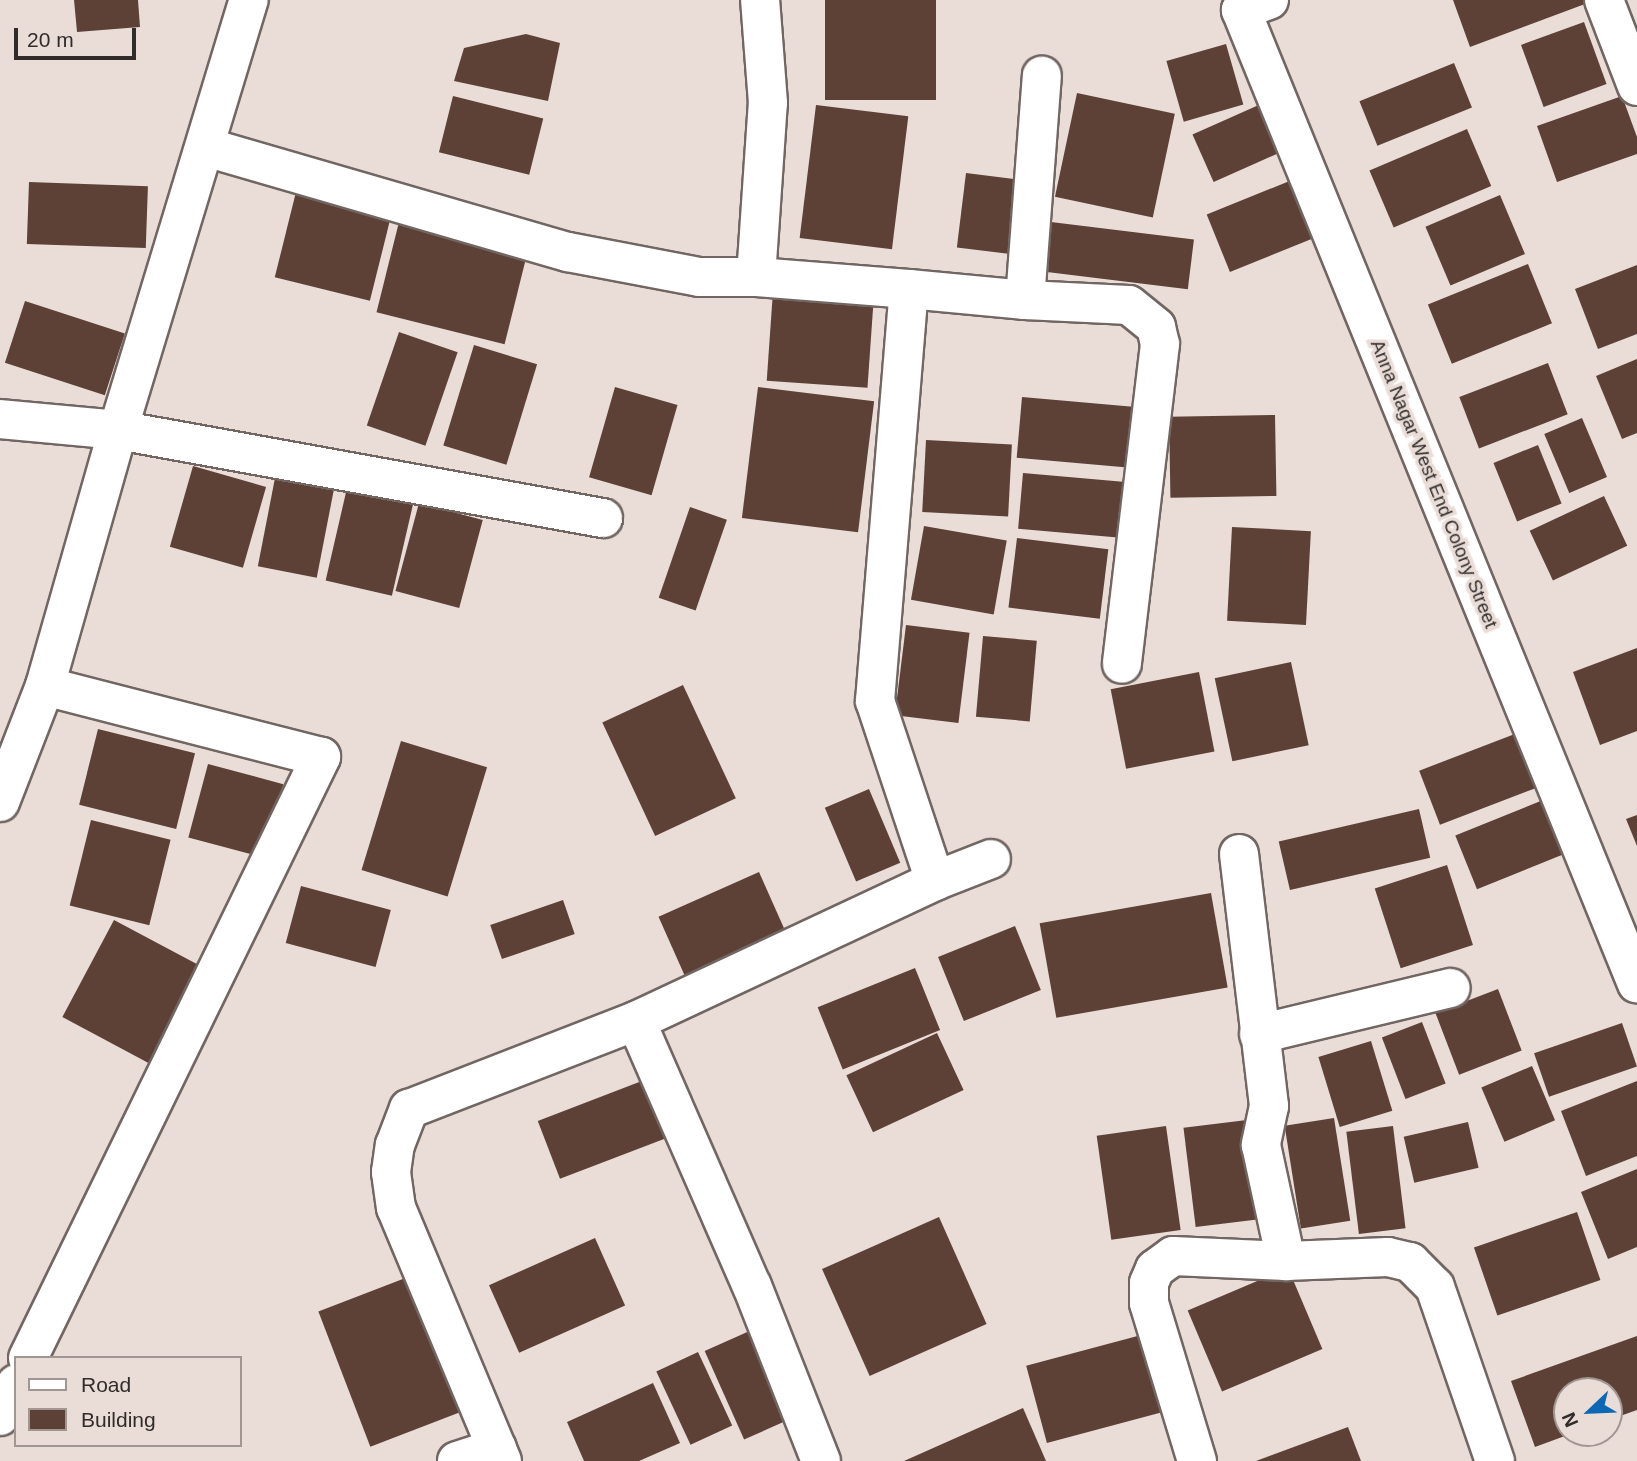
<!DOCTYPE html>
<style>
body{margin:0}
#map{position:relative;width:1637px;height:1461px;overflow:hidden;background:#eaddd8;font-family:Helvetica,sans-serif}
div>[style]{position:absolute}
.building>*{inset:0;background:#5d4136;transform-origin:0 0}
.roads{filter:drop-shadow(2px 0 #716662) drop-shadow(-2px 0 #716662) drop-shadow(0 2px #716662) drop-shadow(0 -2px #716662)}
.minor>*{height:38px;margin:-19px;padding:0 19px;transform-origin:19px;border-radius:19px;background:#fff}
span{translate:-50% -50%;white-space:nowrap;text-align:center;line-height:1.15;-webkit-text-stroke:7px #eaddd8;paint-order:stroke}
.street-label{font-size:19px;color:#312c2a}
.legend{position:absolute;left:14px;top:1356px;width:228px;height:91px;box-sizing:border-box;background:#eaddd8;border:2px solid #a09692;margin:0;padding:9px 12px;list-style:none;font-size:21px;color:#312c2a}
.legend li{display:flex;align-items:center;gap:14px;height:35px}
.legend b{width:35px;border:2px solid #a09692}
.north{position:absolute;left:1553px;top:1377px;width:70px;height:70px;box-sizing:border-box;background:#eaddd8;border:2px solid #a09692;border-radius:50%;rotate:247deg;font-size:19px;font-weight:700;line-height:28px;text-align:center;color:#312c2a}
.north::after{content:'';display:block;margin:auto;width:24px;height:32px;background:#0c68b5;clip-path:polygon(50% 0,100% 100%,50% 72%,0 100%)}
.scale{position:absolute;left:14px;top:28px;width:122px;height:32px;box-sizing:border-box;border:4px solid #312c2a;border-top:0;padding-left:9px;font-size:21px;line-height:24px;white-space:nowrap;color:#312c2a;-webkit-text-stroke:5px #eaddd8;paint-order:stroke}
</style>
<div id="map">
<div class="building">
<i style="clip-path:polygon(74px 0,138px 0,140px 27px,77px 32px)"></i>
<i style="left:825px;top:0;width:111px;height:100px"></i>
<i style="clip-path:polygon(1453px 0,1584px 0,1585px 4px,1470px 47px)"></i>
<i style="left:1584px;top:22px;width:66px;height:67px;rotate:70deg"></i>
<i style="clip-path:polygon(526px 34px,560px 43px,548px 101px,454px 81px,464px 48px)"></i>
<i style="left:1226px;top:44px;width:63px;height:62px;rotate:74deg"></i>
<i style="left:1454px;top:63px;width:48px;height:102px;rotate:68deg"></i>
<i style="left:1077px;top:93px;width:100px;height:106px;rotate:12deg"></i>
<i style="left:453px;top:96px;width:93px;height:58px;rotate:14deg"></i>
<i style="clip-path:polygon(1622px 96px,1637px 137px,1637px 154px,1557px 182px,1537px 126px)"></i>
<i style="left:1261px;top:104px;width:52px;height:75px;rotate:66deg"></i>
<i style="left:816px;top:105px;width:93px;height:134px;rotate:7deg"></i>
<i style="left:1467px;top:129px;width:62px;height:106px;rotate:67deg"></i>
<i style="left:966px;top:173px;width:58px;height:75px;rotate:7deg"></i>
<i style="left:1292px;top:180px;width:62px;height:92px;rotate:68deg"></i>
<i style="left:29px;top:182px;width:119px;height:62px;rotate:2deg"></i>
<i style="left:298px;top:184px;width:98px;height:96px;rotate:14deg"></i>
<i style="left:1500px;top:195px;width:64px;height:81px;rotate:67deg"></i>
<i style="left:399px;top:222px;width:132px;height:93px;rotate:14deg"></i>
<i style="left:1051px;top:222px;width:144px;height:50px;rotate:7deg"></i>
<i style="left:1528px;top:264px;width:64px;height:108px;rotate:68deg"></i>
<i style="clip-path:polygon(1637px 265px,1637px 334px,1598px 349px,1575px 289px)"></i>
<i style="left:773px;top:291px;width:101px;height:90px;rotate:4deg"></i>
<i style="left:25px;top:301px;width:105px;height:65px;rotate:18deg"></i>
<i style="left:399px;top:332px;width:62px;height:99px;rotate:19deg"></i>
<i style="left:474px;top:345px;width:66px;height:105px;rotate:17deg"></i>
<i style="clip-path:polygon(1637px 359px,1637px 433px,1622px 439px,1596px 376px)"></i>
<i style="left:1548px;top:363px;width:55px;height:95px;rotate:69deg"></i>
<i style="left:615px;top:387px;width:65px;height:94px;rotate:16deg"></i>
<i style="left:758px;top:387px;width:117px;height:132px;rotate:7deg"></i>
<i style="left:1022px;top:397px;width:114px;height:61px;rotate:5deg"></i>
<i style="left:1275px;top:415px;width:81px;height:106px;rotate:89deg"></i>
<i style="left:1582px;top:418px;width:64px;height:41px;rotate:67deg"></i>
<i style="left:926px;top:440px;width:86px;height:72px;rotate:3deg"></i>
<i style="left:1538px;top:445px;width:63px;height:48px;rotate:68deg"></i>
<i style="left:193px;top:466px;width:76px;height:84px;rotate:16deg"></i>
<i style="left:1023px;top:473px;width:100px;height:56px;rotate:5deg"></i>
<i style="left:275px;top:478px;width:60px;height:90px;rotate:11deg"></i>
<i style="left:347px;top:488px;width:68px;height:95px;rotate:13deg"></i>
<i style="left:1604px;top:496px;width:55px;height:82px;rotate:65deg"></i>
<i style="left:419px;top:503px;width:66px;height:91px;rotate:15deg"></i>
<i style="left:690px;top:507px;width:39px;height:96px;rotate:19deg"></i>
<i style="left:924px;top:526px;width:84px;height:75px;rotate:10deg"></i>
<i style="left:1232px;top:527px;width:79px;height:94px;rotate:3deg"></i>
<i style="left:1017px;top:538px;width:92px;height:70px;rotate:7deg"></i>
<i style="left:906px;top:625px;width:64px;height:91px;rotate:7deg"></i>
<i style="left:983px;top:636px;width:54px;height:81px;rotate:5deg"></i>
<i style="clip-path:polygon(1637px 648px,1637px 731px,1600px 745px,1573px 672px)"></i>
<i style="left:1291px;top:662px;width:85px;height:78px;rotate:78deg"></i>
<i style="left:1199px;top:672px;width:81px;height:90px;rotate:79deg"></i>
<i style="left:683px;top:685px;width:125px;height:89px;rotate:65deg"></i>
<i style="left:98px;top:729px;width:100px;height:78px;rotate:14deg"></i>
<i style="left:1520px;top:732px;width:58px;height:108px;rotate:69deg"></i>
<i style="left:401px;top:741px;width:90px;height:135px;rotate:17deg"></i>
<i style="left:208px;top:764px;width:78px;height:76px;rotate:15deg"></i>
<i style="left:869px;top:789px;width:80px;height:48px;rotate:67deg"></i>
<i style="left:1548px;top:798px;width:58px;height:100px;rotate:68deg"></i>
<i style="left:1419px;top:809px;width:50px;height:144px;rotate:77deg"></i>
<i style="clip-path:polygon(1637px 815px,1637px 846px,1626px 819px)"></i>
<i style="left:91px;top:820px;width:82px;height:88px;rotate:14deg"></i>
<i style="left:1447px;top:865px;width:84px;height:76px;rotate:72deg"></i>
<i style="left:759px;top:872px;width:64px;height:110px;rotate:66deg"></i>
<i style="left:301px;top:886px;width:93px;height:59px;rotate:15deg"></i>
<i style="left:1211px;top:893px;width:96px;height:174px;rotate:80deg"></i>
<i style="left:563px;top:900px;width:36px;height:77px;rotate:71deg"></i>
<i style="left:114px;top:920px;width:106px;height:110px;rotate:28deg"></i>
<i style="left:1015px;top:926px;width:69px;height:83px;rotate:68deg"></i>
<i style="left:915px;top:968px;width:67px;height:105px;rotate:68deg"></i>
<i style="left:1498px;top:989px;width:66px;height:67px;rotate:69deg"></i>
<i style="left:1422px;top:1022px;width:66px;height:43px;rotate:69deg"></i>
<i style="left:1622px;top:1023px;width:46px;height:93px;rotate:71deg"></i>
<i style="left:937px;top:1033px;width:63px;height:100px;rotate:65deg"></i>
<i style="left:1371px;top:1041px;width:73px;height:55px;rotate:73deg"></i>
<i style="left:1532px;top:1066px;width:59px;height:55px;rotate:67deg"></i>
<i style="left:647px;top:1079px;width:62px;height:117px;rotate:69deg"></i>
<i style="clip-path:polygon(1637px 1081px,1637px 1156px,1586px 1176px,1561px 1111px)"></i>
<i style="left:1334px;top:1118px;width:104px;height:50px;rotate:81deg"></i>
<i style="left:1247px;top:1120px;width:100px;height:64px;rotate:83deg"></i>
<i style="left:1468px;top:1122px;width:47px;height:66px;rotate:77deg"></i>
<i style="left:1166px;top:1126px;width:105px;height:70px;rotate:82deg"></i>
<i style="left:1393px;top:1126px;width:103px;height:47px;rotate:83deg"></i>
<i style="clip-path:polygon(1637px 1169px,1637px 1247px,1608px 1259px,1581px 1192px)"></i>
<i style="left:1577px;top:1212px;width:72px;height:109px;rotate:71deg"></i>
<i style="left:939px;top:1217px;width:117px;height:128px;rotate:66deg"></i>
<i style="left:595px;top:1238px;width:74px;height:116px;rotate:66deg"></i>
<i style="left:1288px;top:1268px;width:88px;height:109px;rotate:67deg"></i>
<i style="left:408px;top:1277px;width:145px;height:96px;rotate:69deg"></i>
<i style="left:754px;top:1329px;width:97px;height:54px;rotate:66deg"></i>
<i style="left:1145px;top:1334px;width:80px;height:123px;rotate:75deg"></i>
<i style="clip-path:polygon(1637px 1336px,1637px 1410px,1609px 1420px,1609px 1391px,1567px 1391px,1567px 1433px,1573px 1433px,1535px 1447px,1511px 1381px)"></i>
<i style="left:698px;top:1352px;width:81px;height:46px;rotate:65deg"></i>
<i style="clip-path:polygon(653px 1383px,680px 1443px,639px 1461px,584px 1461px,567px 1422px)"></i>
<i style="clip-path:polygon(1023px 1408px,1046px 1461px,904px 1461px)"></i>
<i style="clip-path:polygon(1348px 1427px,1361px 1461px,1256px 1461px)"></i>
</div>
<div class="roads">
<div class="minor">
<i style="left:1269px;top:0;width:30px;rotate:160deg"></i>
<i style="left:1241px;top:10px;width:1051px;rotate:67.87deg"></i>
<i style="left:1604px;top:0;width:92px;rotate:69deg"></i>
<i style="left:206px;top:147px;width:377px;rotate:16.2deg"></i>
<i style="left:568px;top:252px;width:133px;rotate:10.8deg"></i>
<i style="left:699px;top:277px;width:57px"></i>
<i style="left:909px;top:289px;width:117px;rotate:5.4deg"></i>
<i style="left:1025px;top:300px;width:104px;rotate:2.8deg"></i>
<i style="left:1129px;top:305px;width:35px;rotate:39deg"></i>
<i style="left:1156px;top:327px;width:17px;rotate:77deg"></i>
<i style="left:1160px;top:344px;width:322px;rotate:96.8deg"></i>
<i style="left:1025px;top:300px;width:225px;rotate:-85.7deg"></i>
<i style="left:0;top:419px;width:119px;rotate:5.3deg"></i>
<i style="left:118px;top:430px;width:493px;rotate:10.3deg"></i>
<i style="left:0;top:802px;width:124px;rotate:-68.8deg"></i>
<i style="left:45px;top:686px;width:266px;rotate:-74.1deg"></i>
<i style="left:118px;top:430px;width:450px;rotate:-73.1deg"></i>
<i style="left:1239px;top:854px;width:254px;rotate:83.2deg"></i>
<i style="left:1269px;top:1106px;width:40px;rotate:102deg"></i>
<i style="left:1261px;top:1145px;width:119px;rotate:77.8deg"></i>
<i style="left:935px;top:881px;width:60px;rotate:-21.4deg"></i>
<i style="left:636px;top:1021px;width:289px;rotate:66.4deg"></i>
<i style="left:752px;top:1286px;width:188px;rotate:68.5deg"></i>
<i style="left:1259px;top:1034px;width:197px;rotate:-13.5deg"></i>
<i style="left:28px;top:1358px;width:669px;rotate:-64.01deg"></i>
<i style="left:321px;top:757px;width:285px;rotate:-165.6deg"></i>
<i style="left:0;top:1416px;width:36px;rotate:-63deg"></i>
<i style="left:457px;top:1461px;width:42px;rotate:-18deg"></i>
<i style="left:502px;top:1461px;width:274px;rotate:-112.7deg"></i>
<i style="left:396px;top:1208px;width:36px;rotate:-98deg"></i>
<i style="left:391px;top:1172px;width:27px;rotate:-82deg"></i>
<i style="left:395px;top:1145px;width:39px;rotate:-69deg"></i>
<i style="left:409px;top:1109px;width:243px;rotate:-21.2deg"></i>
<i style="left:636px;top:1021px;width:330px;rotate:-25.1deg"></i>
<i style="left:935px;top:881px;width:190px;rotate:-108.4deg"></i>
<i style="left:875px;top:701px;width:413px;rotate:-85.3deg"></i>
<i style="left:909px;top:289px;width:153px;rotate:-175.5deg"></i>
<i style="left:756px;top:277px;width:174px;rotate:-86.1deg"></i>
<i style="left:768px;top:103px;width:103px;rotate:-94.4deg"></i>
<i style="left:1197px;top:1461px;width:165px;rotate:-106.9deg"></i>
<i style="left:1149px;top:1303px;width:20px;rotate:-90deg"></i>
<i style="left:1149px;top:1283px;width:15px;rotate:-67deg"></i>
<i style="left:1155px;top:1269px;width:22px;rotate:-36deg"></i>
<i style="left:1173px;top:1256px;width:113px;rotate:2.5deg"></i>
<i style="left:1286px;top:1261px;width:102px;rotate:-2.2deg"></i>
<i style="left:1388px;top:1257px;width:23px;rotate:13deg"></i>
<i style="left:1410px;top:1262px;width:35px;rotate:45deg"></i>
<i style="left:1435px;top:1287px;width:184px;rotate:71deg"></i>
</div>
</div>
<div class="street-label">
<span style="left:1434px;top:484px;rotate:68deg">Anna Nagar West End Colony Street</span>
</div>
<ul class="legend">
<li><b style="height:9px;background:#fff"></b>Road</li>
<li><b style="height:19px;background:#5d4136"></b>Building</li>
</ul>
<div class="north">N</div>
<div class="scale">20 m</div>
</div>
